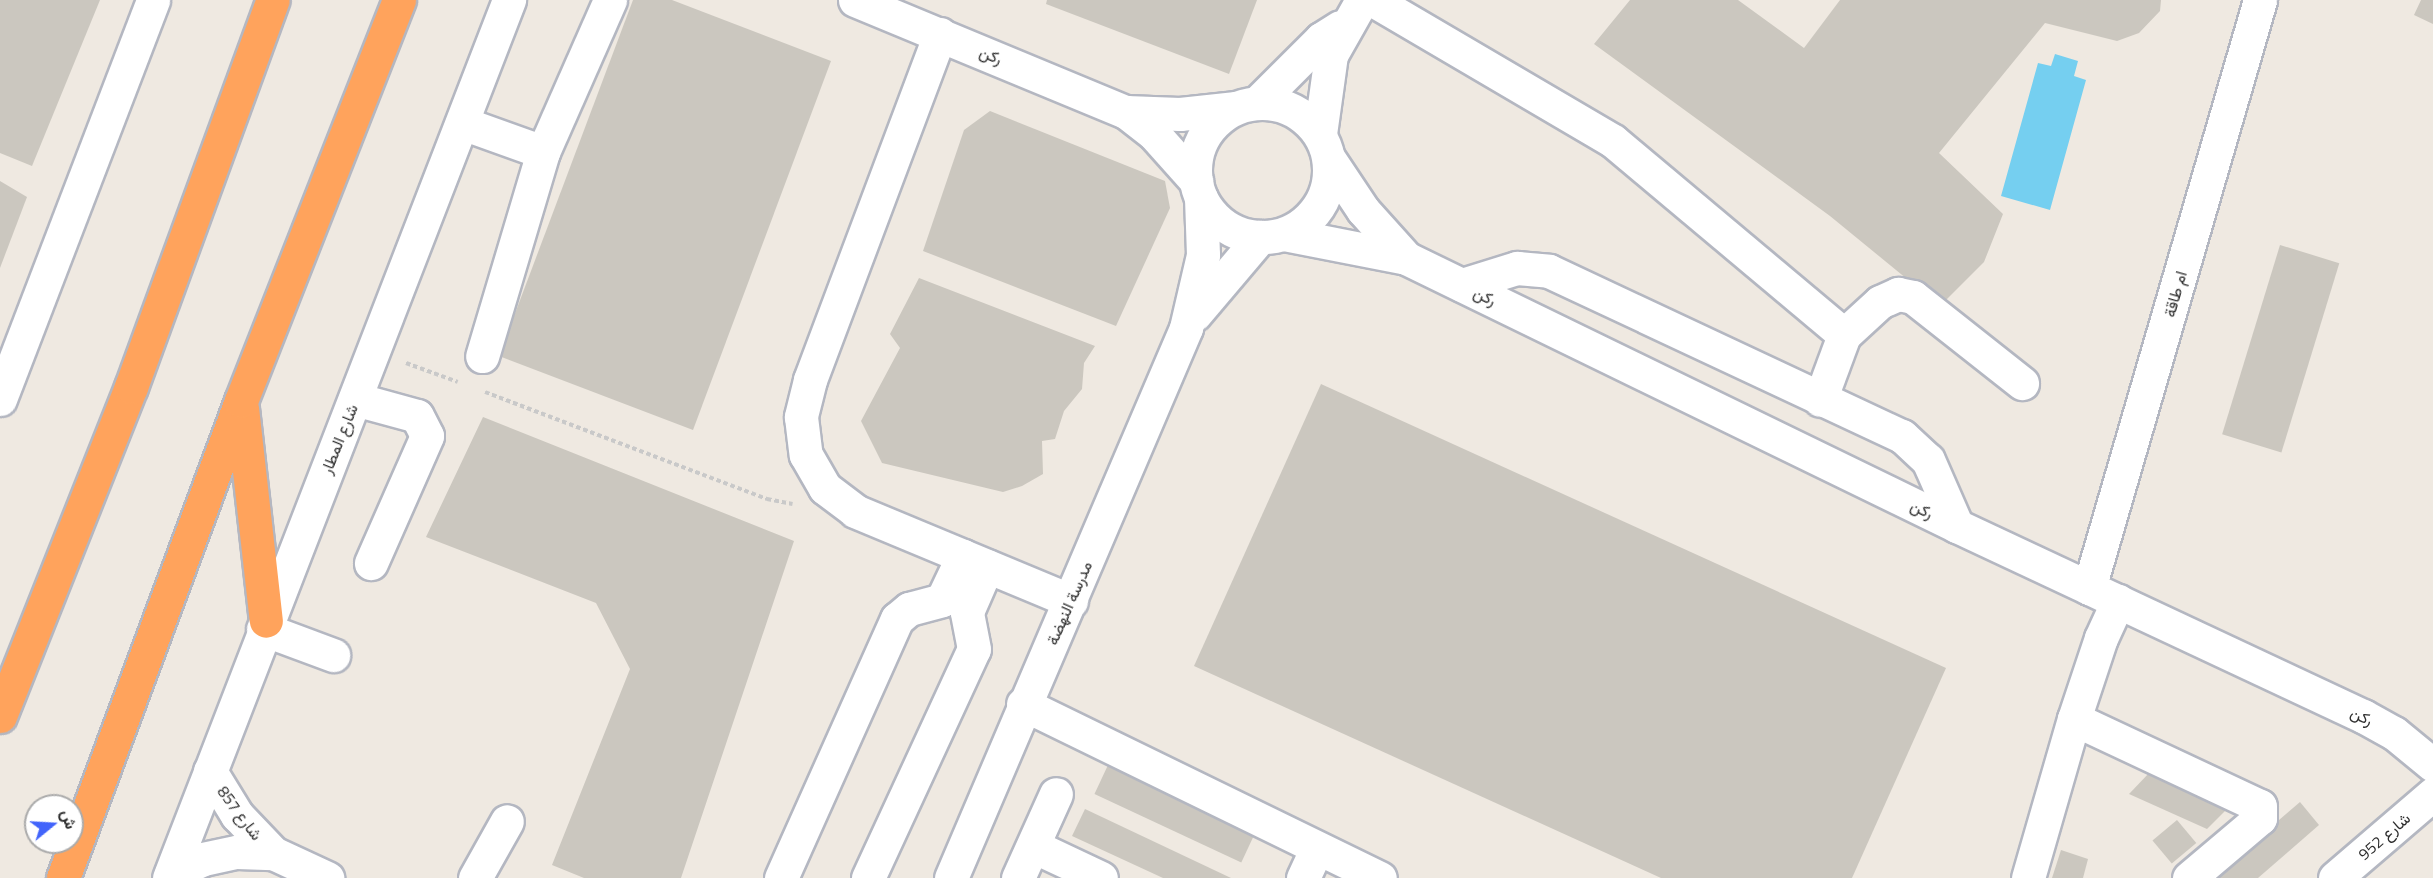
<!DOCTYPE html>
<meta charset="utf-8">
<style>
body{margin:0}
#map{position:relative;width:2433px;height:878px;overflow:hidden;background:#efe9e1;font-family:"Titillium Web",Vazirmatn,sans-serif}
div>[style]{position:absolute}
.water>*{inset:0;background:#75cff0}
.building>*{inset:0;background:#cbc7bf;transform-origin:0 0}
.path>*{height:4px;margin-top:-2px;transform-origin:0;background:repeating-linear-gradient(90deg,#c9c9c9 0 4.5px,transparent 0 7.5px)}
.roads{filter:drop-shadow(2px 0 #b4b7c1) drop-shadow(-2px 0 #b4b7c1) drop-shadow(0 2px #b4b7c1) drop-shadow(0 -2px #b4b7c1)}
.minor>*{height:33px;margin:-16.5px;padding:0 16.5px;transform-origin:16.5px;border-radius:16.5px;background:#fff}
.minor>.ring{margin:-16.5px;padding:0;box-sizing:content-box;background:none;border:33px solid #fff;border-radius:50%}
.highway>*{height:33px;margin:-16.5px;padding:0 16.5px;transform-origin:16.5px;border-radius:16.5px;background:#ffa35c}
span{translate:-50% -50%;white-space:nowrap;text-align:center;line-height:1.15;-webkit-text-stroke:5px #fff;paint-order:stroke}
.street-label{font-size:16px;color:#2e2e2e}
.north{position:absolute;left:24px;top:794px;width:60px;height:60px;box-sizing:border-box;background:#fff;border:2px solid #ababab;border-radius:50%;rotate:72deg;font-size:16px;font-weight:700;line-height:24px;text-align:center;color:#2e2e2e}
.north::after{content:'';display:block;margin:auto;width:21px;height:27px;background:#4264fb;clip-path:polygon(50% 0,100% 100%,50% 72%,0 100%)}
</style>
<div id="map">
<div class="water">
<i style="clip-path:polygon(2055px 54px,2078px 61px,2074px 76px,2086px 80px,2050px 210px,2001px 196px,2038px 63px,2051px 66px)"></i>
</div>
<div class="building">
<i style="clip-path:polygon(0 0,100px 0,32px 166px,0 153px)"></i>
<i style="clip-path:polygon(633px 0,672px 0,831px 61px,693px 430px,499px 356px)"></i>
<i style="clip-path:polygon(1047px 0,1257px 0,1229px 74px,1046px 4px)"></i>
<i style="clip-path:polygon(1630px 0,1738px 0,1804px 48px,1840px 0,2161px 0,2160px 11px,2139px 33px,2117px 41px,2045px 23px,1939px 153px,2003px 214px,1984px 262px,1940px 306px,1830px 216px,1594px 44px)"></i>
<i style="clip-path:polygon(2421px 0,2433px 0,2433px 24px,2414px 15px)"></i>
<i style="clip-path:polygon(990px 111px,1165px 181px,1170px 208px,1116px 326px,923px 251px,964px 130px)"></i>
<i style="clip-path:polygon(0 181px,27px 197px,0 268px)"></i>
<i style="left:2280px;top:245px;width:62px;height:198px;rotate:17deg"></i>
<i style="clip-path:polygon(919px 278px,1095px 346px,1084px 363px,1082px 389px,1064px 411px,1055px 439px,1042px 441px,1043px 474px,1022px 486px,1003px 492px,882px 463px,861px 421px,900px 348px,890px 334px)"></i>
<i style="clip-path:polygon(1321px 384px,1946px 668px,1852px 878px,1661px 878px,1194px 666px)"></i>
<i style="clip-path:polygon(483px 417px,794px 541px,681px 878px,584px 878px,552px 865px,630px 669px,596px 603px,426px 537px)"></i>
<i style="left:1108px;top:765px;width:162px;height:32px;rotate:25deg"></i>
<i style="clip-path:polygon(2151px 771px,2227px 809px,2207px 829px,2129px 794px)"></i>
<i style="clip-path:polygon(2300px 802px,2319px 825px,2258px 878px,2212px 878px)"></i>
<i style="clip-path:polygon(1085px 809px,1231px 878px,1163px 878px,1072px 836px)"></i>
<i style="left:2177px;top:820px;width:30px;height:32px;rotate:50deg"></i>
<i style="clip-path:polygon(2061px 850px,2088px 859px,2083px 878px,2052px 878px)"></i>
</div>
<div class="path">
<i style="left:406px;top:363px;width:55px;rotate:20.1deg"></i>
<i style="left:485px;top:392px;width:302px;rotate:20.8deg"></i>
<i style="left:767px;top:499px;width:26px;rotate:11deg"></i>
</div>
<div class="roads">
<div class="minor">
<i style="left:855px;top:0;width:293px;rotate:22.5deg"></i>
<i style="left:1126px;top:112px;width:37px;rotate:38deg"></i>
<i style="left:1155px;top:135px;width:62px;rotate:48.3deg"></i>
<i style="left:1373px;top:0;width:278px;rotate:30.4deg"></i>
<i style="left:1613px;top:141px;width:302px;rotate:40deg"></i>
<i style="left:1844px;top:335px;width:69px;rotate:110.3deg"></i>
<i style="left:940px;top:34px;width:370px;rotate:110.6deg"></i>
<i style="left:810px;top:380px;width:38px;rotate:104deg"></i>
<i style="left:801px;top:417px;width:38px;rotate:83deg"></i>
<i style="left:806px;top:455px;width:38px;rotate:60deg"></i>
<i style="left:825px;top:488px;width:38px;rotate:37deg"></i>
<i style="left:855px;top:511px;width:234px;rotate:22.6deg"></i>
<i style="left:1258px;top:102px;width:89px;rotate:-45deg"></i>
<i style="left:1321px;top:39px;width:22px;rotate:-32deg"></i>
<i class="ring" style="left:1195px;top:103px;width:101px;height:101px"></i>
<i style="left:1126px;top:112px;width:54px;rotate:2.1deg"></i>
<i style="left:1180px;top:114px;width:54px;rotate:-6.3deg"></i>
<i style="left:462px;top:123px;width:86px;rotate:19.7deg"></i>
<i style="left:543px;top:152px;width:213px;rotate:106.6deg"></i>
<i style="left:1320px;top:134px;width:80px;rotate:-82.1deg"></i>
<i style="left:1331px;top:55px;width:63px;rotate:-60.6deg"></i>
<i style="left:543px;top:152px;width:166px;rotate:-66.2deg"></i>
<i style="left:1329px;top:159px;width:61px;rotate:56.3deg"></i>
<i style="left:1363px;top:210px;width:64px;rotate:48.1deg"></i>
<i style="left:1284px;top:234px;width:124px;rotate:11.1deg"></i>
<i style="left:1406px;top:258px;width:613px;rotate:25.94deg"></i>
<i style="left:1957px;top:526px;width:448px;rotate:25.1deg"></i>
<i style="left:2363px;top:716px;width:35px;rotate:29deg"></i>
<i style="left:2394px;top:733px;width:50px;rotate:39.4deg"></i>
<i style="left:1462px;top:285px;width:58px;rotate:-17.2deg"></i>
<i style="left:1517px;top:268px;width:32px;rotate:5deg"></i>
<i style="left:1549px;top:271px;width:390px;rotate:25.1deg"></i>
<i style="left:1902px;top:436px;width:35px;rotate:43deg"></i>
<i style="left:1928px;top:460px;width:72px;rotate:66.3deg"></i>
<i style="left:1195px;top:314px;width:101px;rotate:-49.8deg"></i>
<i style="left:1844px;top:335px;width:49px;rotate:-42.5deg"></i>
<i style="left:1880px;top:302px;width:20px;rotate:-24deg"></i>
<i style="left:1898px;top:294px;width:15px;rotate:11deg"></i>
<i style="left:1913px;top:297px;width:139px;rotate:38.3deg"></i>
<i style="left:0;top:399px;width:427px;rotate:-69deg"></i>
<i style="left:355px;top:399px;width:64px;rotate:15.3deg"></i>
<i style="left:417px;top:416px;width:22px;rotate:63deg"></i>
<i style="left:427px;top:436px;width:139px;rotate:113.8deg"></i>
<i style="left:2089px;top:588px;width:612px;rotate:-73.78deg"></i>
<i style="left:263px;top:629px;width:75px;rotate:20.4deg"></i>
<i style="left:1023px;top:704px;width:397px;rotate:26deg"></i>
<i style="left:2074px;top:719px;width:205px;rotate:25.1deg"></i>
<i style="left:2260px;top:806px;width:12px;rotate:90deg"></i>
<i style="left:2260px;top:818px;width:93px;rotate:139.8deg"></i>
<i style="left:210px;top:771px;width:52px;rotate:58.5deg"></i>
<i style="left:237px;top:815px;width:52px;rotate:46.5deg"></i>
<i style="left:273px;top:853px;width:60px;rotate:24.8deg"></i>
<i style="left:1033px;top:846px;width:75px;rotate:25.2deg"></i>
<i style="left:171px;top:874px;width:35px;rotate:-25deg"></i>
<i style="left:203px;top:859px;width:35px;rotate:-12deg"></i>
<i style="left:237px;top:852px;width:36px;rotate:2deg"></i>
<i style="left:169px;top:878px;width:942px;rotate:-68.83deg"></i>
<i style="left:475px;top:878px;width:65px;rotate:-60.7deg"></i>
<i style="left:781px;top:878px;width:284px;rotate:-65.9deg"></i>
<i style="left:897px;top:619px;width:16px;rotate:-40deg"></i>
<i style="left:909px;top:609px;width:34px;rotate:-15deg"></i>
<i style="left:942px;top:600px;width:49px;rotate:-64.5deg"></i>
<i style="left:868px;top:878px;width:252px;rotate:-65.2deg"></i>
<i style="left:974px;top:649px;width:38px;rotate:-101deg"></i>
<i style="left:967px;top:612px;width:50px;rotate:-66.5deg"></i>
<i style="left:951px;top:878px;width:598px;rotate:-66.86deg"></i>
<i style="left:1186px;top:328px;width:75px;rotate:-76.9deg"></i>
<i style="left:1203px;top:255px;width:57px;rotate:-92deg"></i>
<i style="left:1018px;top:878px;width:92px;rotate:-65.7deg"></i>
<i style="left:1303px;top:878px;width:33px;rotate:-65deg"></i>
<i style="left:2028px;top:878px;width:166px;rotate:-73.9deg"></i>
<i style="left:2074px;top:719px;width:85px;rotate:-71.6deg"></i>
<i style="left:2101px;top:638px;width:41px;rotate:-65.3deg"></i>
<i style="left:2335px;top:878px;width:129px;rotate:-40.6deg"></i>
</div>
<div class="highway">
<i style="left:242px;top:408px;width:214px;rotate:83.6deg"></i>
<i style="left:0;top:716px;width:354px;rotate:-68.3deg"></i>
<i style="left:131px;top:387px;width:412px;rotate:-69.9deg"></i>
<i style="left:63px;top:878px;width:509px;rotate:-69.54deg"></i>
<i style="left:241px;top:401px;width:431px;rotate:-68.5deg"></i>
</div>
</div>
<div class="street-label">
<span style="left:991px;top:55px;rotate:23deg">ركن</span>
<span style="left:2175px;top:294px;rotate:-74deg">ام طاقة</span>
<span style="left:1485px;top:296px;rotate:26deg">ركن</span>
<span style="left:339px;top:439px;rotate:-68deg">شارع المطار</span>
<span style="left:1922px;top:509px;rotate:26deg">ركن</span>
<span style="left:1069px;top:603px;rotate:-66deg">مدرسة النهضة</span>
<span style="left:2362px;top:716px;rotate:27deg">ركن</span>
<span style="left:240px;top:813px;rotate:53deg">شارع 857</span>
<span style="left:2384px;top:836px;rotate:-41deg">شارع 952</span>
</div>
<div class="north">ش</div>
</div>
